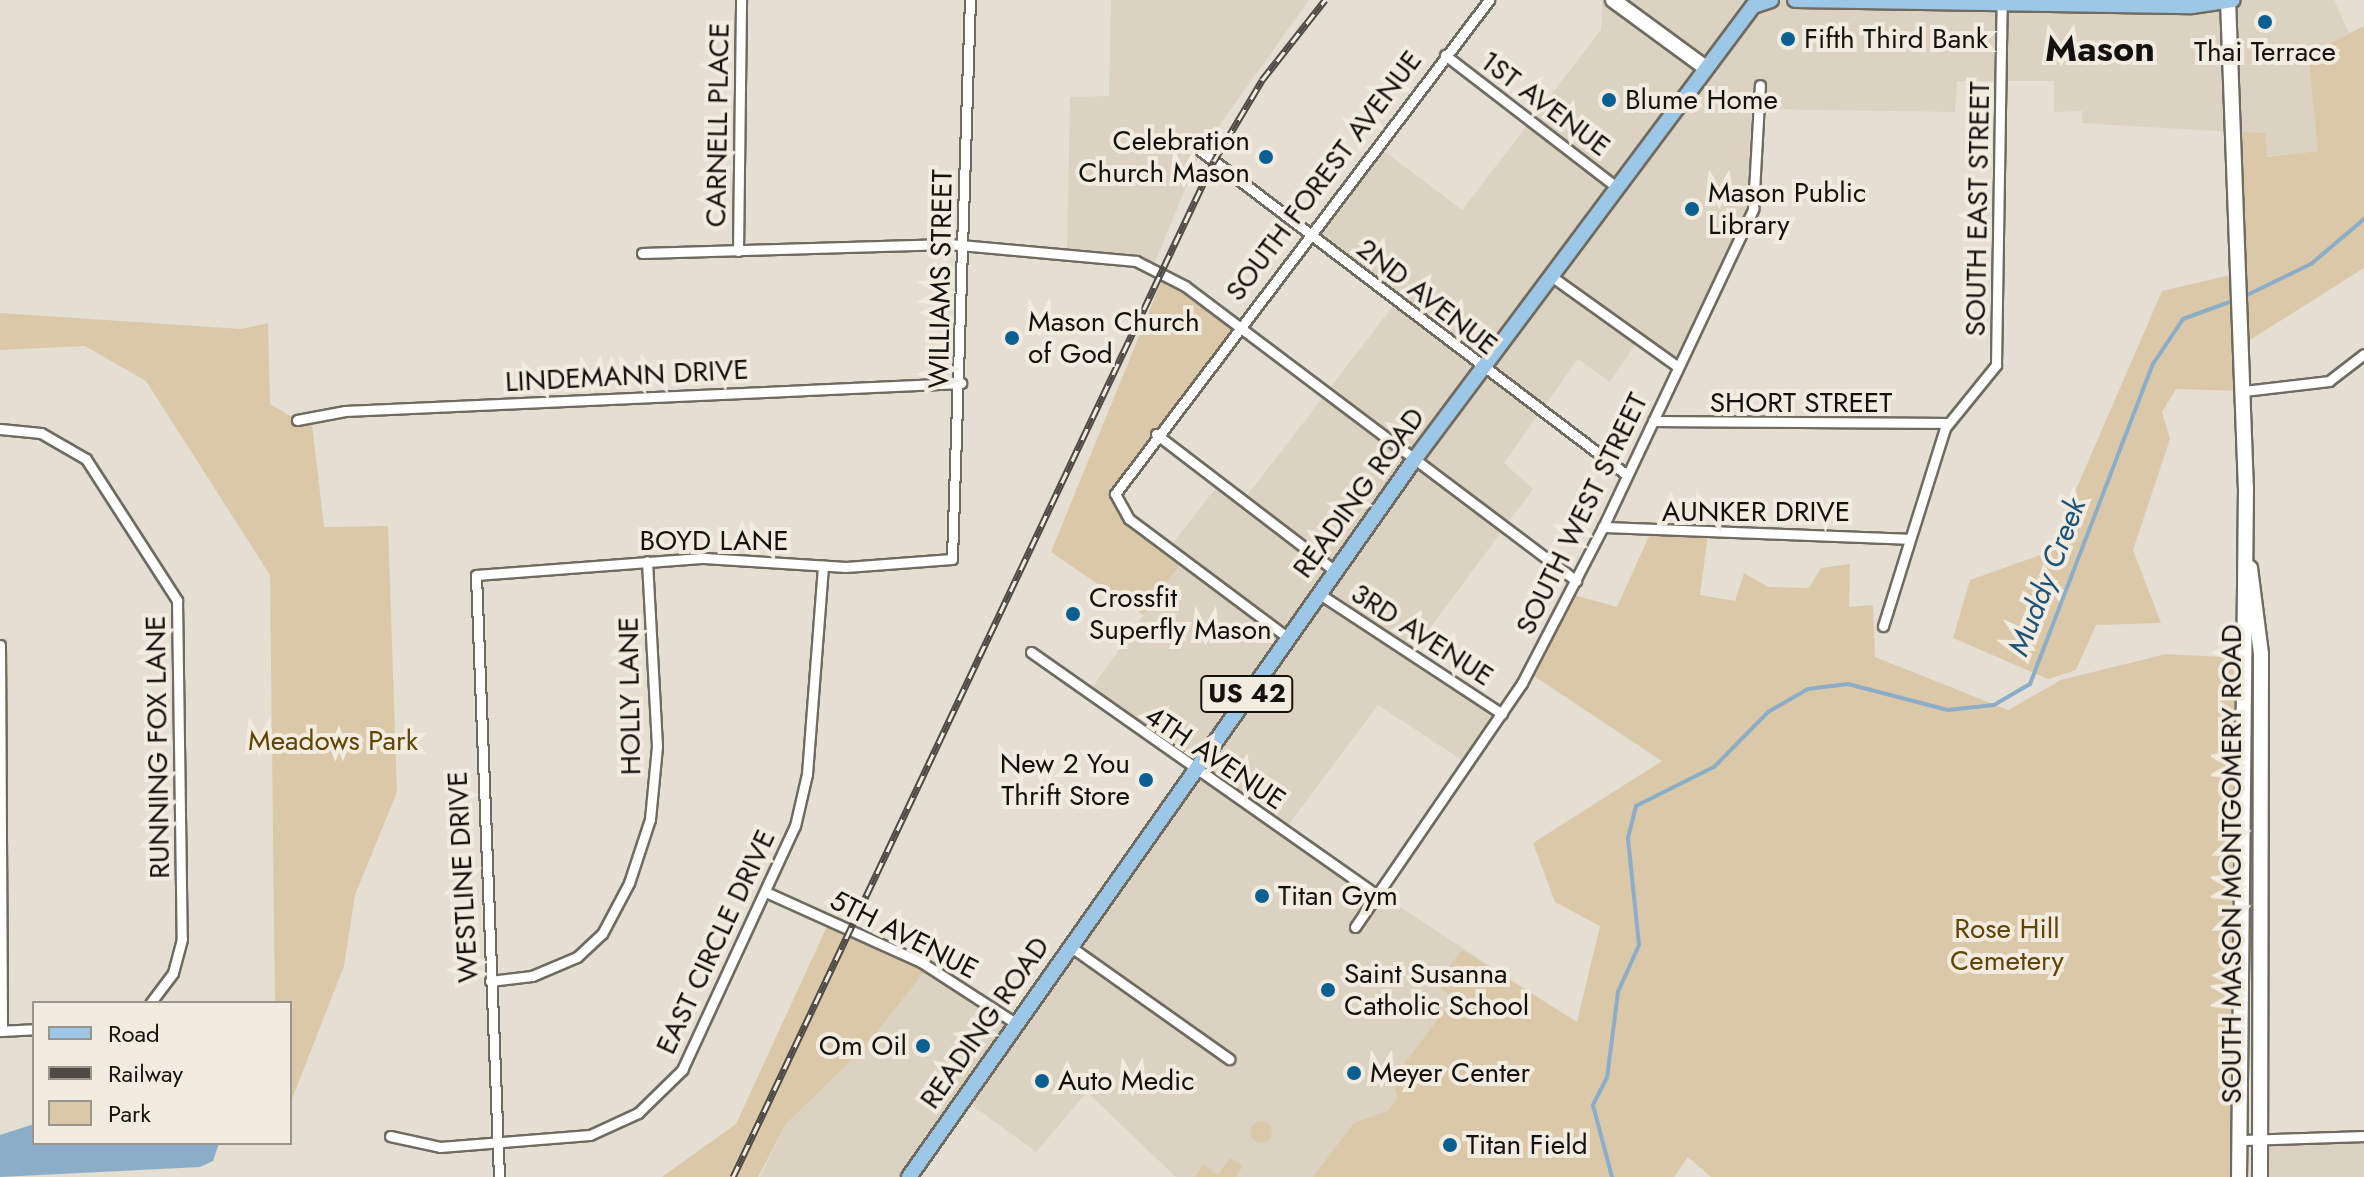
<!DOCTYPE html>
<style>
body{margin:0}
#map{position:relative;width:2364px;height:1177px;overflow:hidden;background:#e4ded3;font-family:Jost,sans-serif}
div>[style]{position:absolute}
.built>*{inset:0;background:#dcd2c1;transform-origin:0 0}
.green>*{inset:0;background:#dbc8a9}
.round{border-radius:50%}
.water>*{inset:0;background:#8cadc8}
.stream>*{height:4px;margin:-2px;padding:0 2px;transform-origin:2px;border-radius:2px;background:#8cadc8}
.roads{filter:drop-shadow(2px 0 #706b61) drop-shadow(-2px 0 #706b61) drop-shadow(0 2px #706b61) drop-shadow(0 -2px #706b61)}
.street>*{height:9px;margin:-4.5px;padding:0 4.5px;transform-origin:4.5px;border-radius:4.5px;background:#fff}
.secondary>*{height:14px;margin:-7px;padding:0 7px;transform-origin:7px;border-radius:7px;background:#fff}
.primary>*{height:14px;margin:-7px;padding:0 7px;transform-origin:7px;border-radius:7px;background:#9dc7e6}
.rail>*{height:7px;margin-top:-3.5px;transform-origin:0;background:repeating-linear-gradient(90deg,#f1ebe0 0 12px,#4e4b46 0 24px);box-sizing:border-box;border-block:2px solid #4e4b46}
.dots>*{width:22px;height:22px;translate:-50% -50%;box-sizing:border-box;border:4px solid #f1ebe0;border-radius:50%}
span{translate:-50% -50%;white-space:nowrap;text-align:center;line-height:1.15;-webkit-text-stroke:8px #f1ebe0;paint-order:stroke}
.shield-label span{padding:2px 6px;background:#f1ebe0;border:2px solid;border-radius:6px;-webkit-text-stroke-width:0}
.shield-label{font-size:26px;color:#14120f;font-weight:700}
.poi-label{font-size:28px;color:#14120f}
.left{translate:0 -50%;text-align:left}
.right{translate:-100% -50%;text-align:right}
.street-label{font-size:28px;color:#14120f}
.park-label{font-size:28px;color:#624503}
.water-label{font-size:30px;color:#1d5378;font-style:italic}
.district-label{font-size:36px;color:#14120f;font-weight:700}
.legend{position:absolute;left:32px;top:1001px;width:260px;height:144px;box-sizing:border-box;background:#f1ebe0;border:2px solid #99948c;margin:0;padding:10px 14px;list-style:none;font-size:24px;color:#14120f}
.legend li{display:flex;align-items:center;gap:16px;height:40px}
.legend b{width:40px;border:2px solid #99948c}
</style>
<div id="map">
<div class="built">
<i style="clip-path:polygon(1111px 0,1309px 0,1201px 151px,1153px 267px,1067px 254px,1070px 97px,1109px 96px)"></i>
<i style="clip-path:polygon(1602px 0,2334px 0,2349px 33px,2308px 54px,2319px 151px,2233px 160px,2231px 132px,2082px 123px,2082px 111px,2054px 112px,2054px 81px,1957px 81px,1955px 112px,1760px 109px,1755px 202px,1678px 367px,1639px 339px,1610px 382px,1578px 359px,1504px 463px,1533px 489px,1410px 655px,1502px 714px,1468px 764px,1378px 705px,1284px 831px,1629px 1057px,1625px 1177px,1176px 1177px,1087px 1092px,1036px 1152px,964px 1099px,909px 1177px,760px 1177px,786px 1124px,863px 1049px,929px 966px,1017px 1023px,1192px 771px,1087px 695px,1183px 559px,1169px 548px,1219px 484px,1243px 501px,1396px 302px,1308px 233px,1376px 145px,1462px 210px,1601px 30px)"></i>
<i style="left:2364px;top:1136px;width:41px;height:104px;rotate:90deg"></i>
</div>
<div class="green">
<i style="clip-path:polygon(2364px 26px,2364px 268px,2242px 345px,2244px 391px,2176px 389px,2162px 412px,2170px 439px,2133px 550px,2161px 623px,2096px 625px,2076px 670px,2048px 679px,1953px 638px,1970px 580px,2049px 552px,2162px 291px,2239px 273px,2232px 132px,2265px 133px,2267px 157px,2318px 151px,2308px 54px)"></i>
<i style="clip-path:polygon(1171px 276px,1238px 325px,1118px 486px,1116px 503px,1184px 559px,1143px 615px,1051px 552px,1162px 280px)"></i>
<i style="clip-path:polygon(0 313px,241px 329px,268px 323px,270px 404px,297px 420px,311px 415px,324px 527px,388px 526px,397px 792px,355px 895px,344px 966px,290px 1104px,290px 1003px,275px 1003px,270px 575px,146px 381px,85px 346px,0 350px)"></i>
<i style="clip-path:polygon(1650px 534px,1708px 534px,1700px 595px,1735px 601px,1744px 573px,1768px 587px,1809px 588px,1821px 568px,1850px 564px,1849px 607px,1873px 605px,1875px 657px,2008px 710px,2061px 680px,2166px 654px,2239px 658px,2239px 1177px,1711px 1177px,1688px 1157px,1674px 1177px,1313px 1177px,1354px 1123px,1388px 1111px,1398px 1097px,1392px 1080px,1454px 998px,1435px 984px,1462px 950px,1577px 1022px,1600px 926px,1555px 902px,1533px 843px,1662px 761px,1528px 672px,1570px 594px,1617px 607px)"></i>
<i style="clip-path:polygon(829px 922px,929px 966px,863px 1049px,786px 1124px,758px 1177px,662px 1177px,736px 1124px)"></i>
<i class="round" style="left:1250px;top:1121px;width:22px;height:22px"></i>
<i style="clip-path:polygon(1230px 1158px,1243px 1166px,1236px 1177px,1195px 1177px,1203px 1165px,1218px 1175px)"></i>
</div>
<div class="water">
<i style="clip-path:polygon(34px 1124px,34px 1143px,219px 1143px,213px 1161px,200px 1167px,0 1177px,0 1135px)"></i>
</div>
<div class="stream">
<i style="left:2243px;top:297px;width:76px;rotate:-25.9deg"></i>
<i style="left:2311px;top:264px;width:70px;rotate:-40.3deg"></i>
<i style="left:1612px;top:1177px;width:74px;rotate:-104.8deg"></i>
<i style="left:1593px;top:1105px;width:30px;rotate:-63deg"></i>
<i style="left:1607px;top:1078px;width:87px;rotate:-82.7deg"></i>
<i style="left:1618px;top:992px;width:51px;rotate:-65.9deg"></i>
<i style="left:1639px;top:945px;width:108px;rotate:-95.9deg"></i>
<i style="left:1628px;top:838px;width:33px;rotate:-76deg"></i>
<i style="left:1636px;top:806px;width:87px;rotate:-26.6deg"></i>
<i style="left:1714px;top:767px;width:77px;rotate:-45.5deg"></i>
<i style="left:1768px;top:712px;width:46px;rotate:-29.9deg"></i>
<i style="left:1808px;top:689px;width:40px;rotate:-7.1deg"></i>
<i style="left:1848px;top:684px;width:103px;rotate:14.6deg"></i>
<i style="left:1948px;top:710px;width:46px;rotate:-6.2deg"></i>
<i style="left:1994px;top:705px;width:42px;rotate:-30.3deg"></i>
<i style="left:2030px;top:684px;width:343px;rotate:-69deg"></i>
<i style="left:2153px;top:364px;width:54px;rotate:-56.3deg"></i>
<i style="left:2183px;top:319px;width:55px;rotate:-20.1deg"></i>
</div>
<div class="roads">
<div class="street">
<i style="left:1445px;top:55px;width:218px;rotate:37.6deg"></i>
<i style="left:1201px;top:151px;width:535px;rotate:37.26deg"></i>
<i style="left:738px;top:251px;width:251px;rotate:-89.3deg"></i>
<i style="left:642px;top:253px;width:307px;rotate:-1.7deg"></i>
<i style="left:949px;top:244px;width:188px;rotate:5.2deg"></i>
<i style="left:1136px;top:261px;width:55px;rotate:27deg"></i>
<i style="left:1185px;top:286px;width:490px;rotate:37deg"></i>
<i style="left:1551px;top:276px;width:156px;rotate:35.6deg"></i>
<i style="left:2244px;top:391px;width:86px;rotate:-6.7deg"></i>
<i style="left:2329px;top:381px;width:44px;rotate:-37.6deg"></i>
<i style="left:297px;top:420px;width:49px;rotate:-10.6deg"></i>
<i style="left:345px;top:411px;width:617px;rotate:-2.6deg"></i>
<i style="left:1653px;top:421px;width:295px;rotate:0.4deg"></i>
<i style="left:0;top:429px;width:41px;rotate:5.6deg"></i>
<i style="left:41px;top:433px;width:52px;rotate:30deg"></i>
<i style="left:86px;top:459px;width:168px;rotate:57.2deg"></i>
<i style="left:177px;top:600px;width:339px;rotate:89.2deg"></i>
<i style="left:182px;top:939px;width:35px;rotate:105deg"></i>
<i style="left:173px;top:973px;width:38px;rotate:127deg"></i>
<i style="left:1156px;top:434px;width:224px;rotate:37.4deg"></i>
<i style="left:1603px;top:527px;width:306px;rotate:2.2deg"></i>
<i style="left:1318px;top:593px;width:220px;rotate:33.3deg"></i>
<i style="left:1883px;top:626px;width:207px;rotate:-72.6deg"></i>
<i style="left:1945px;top:428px;width:81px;rotate:-51deg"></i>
<i style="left:1996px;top:365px;width:365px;rotate:-89.1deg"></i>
<i style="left:1287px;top:637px;width:197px;rotate:-143.2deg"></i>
<i style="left:1129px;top:519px;width:29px;rotate:-119deg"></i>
<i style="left:1115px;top:494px;width:620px;rotate:-52.87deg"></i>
<i style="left:0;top:645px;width:386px;rotate:89.7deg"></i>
<i style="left:1031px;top:652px;width:424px;rotate:35.1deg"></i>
<i style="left:768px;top:893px;width:168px;rotate:24.3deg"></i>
<i style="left:921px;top:962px;width:114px;rotate:32.9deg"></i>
<i style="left:1355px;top:927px;width:296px;rotate:-55.6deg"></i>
<i style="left:1522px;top:683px;width:176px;rotate:-62.6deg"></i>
<i style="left:1603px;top:527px;width:352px;rotate:-64.7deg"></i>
<i style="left:1753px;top:209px;width:124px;rotate:-86.8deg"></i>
<i style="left:1071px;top:947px;width:194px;rotate:35.3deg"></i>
<i style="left:490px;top:981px;width:42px;rotate:-6.8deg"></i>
<i style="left:532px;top:976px;width:49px;rotate:-22.9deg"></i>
<i style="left:577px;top:957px;width:34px;rotate:-43deg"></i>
<i style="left:602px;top:934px;width:58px;rotate:-62.1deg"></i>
<i style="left:629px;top:883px;width:67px;rotate:-71.8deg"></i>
<i style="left:650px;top:819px;width:73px;rotate:-84.5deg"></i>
<i style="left:657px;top:746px;width:185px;rotate:-93.1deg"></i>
<i style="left:0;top:1031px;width:34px;rotate:-3deg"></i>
<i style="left:390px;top:1136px;width:51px;rotate:12.4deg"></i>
<i style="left:440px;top:1147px;width:150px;rotate:-4.6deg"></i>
<i style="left:590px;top:1135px;width:53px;rotate:-24.6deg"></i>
<i style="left:638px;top:1113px;width:62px;rotate:-44.3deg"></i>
<i style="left:682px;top:1070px;width:269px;rotate:-65.2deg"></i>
<i style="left:795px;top:826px;width:53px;rotate:-77deg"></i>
<i style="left:807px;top:774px;width:209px;rotate:-85.6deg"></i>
<i style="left:2240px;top:1140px;width:124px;rotate:-1.8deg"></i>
<i style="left:499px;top:1177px;width:602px;rotate:-92.19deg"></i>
<i style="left:476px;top:575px;width:229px;rotate:-4.3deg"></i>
<i style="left:704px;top:558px;width:142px;rotate:3.6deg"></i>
<i style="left:846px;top:567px;width:106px;rotate:-4.3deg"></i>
<i style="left:952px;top:559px;width:559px;rotate:-88.16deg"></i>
</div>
<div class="secondary">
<i style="left:1613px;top:0;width:115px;rotate:36.2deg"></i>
<i style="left:2228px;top:0;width:488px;rotate:87.9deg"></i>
<i style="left:2246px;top:488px;width:689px;rotate:90.58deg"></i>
<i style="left:2250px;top:568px;width:87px;rotate:82.7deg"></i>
<i style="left:2261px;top:654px;width:523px;rotate:90.11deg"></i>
</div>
<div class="primary">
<i style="left:1795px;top:0;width:397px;rotate:0.9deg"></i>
<i style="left:2192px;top:6px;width:41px;rotate:-8.3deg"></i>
<i style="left:909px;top:1177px;width:877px;rotate:-54.84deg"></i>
<i style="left:1414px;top:460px;width:567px;rotate:-53.25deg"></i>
<i style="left:1753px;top:6px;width:19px;rotate:-18deg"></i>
</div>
</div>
<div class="rail">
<i style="left:733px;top:1177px;width:1124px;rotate:-64.67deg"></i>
<i style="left:1214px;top:161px;width:94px;rotate:-59.3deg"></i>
<i style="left:1262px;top:80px;width:102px;rotate:-51.8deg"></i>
</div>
<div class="dots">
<i style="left:2265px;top:22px;background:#0c6091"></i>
<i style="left:1788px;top:39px;background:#0c6091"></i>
<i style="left:1609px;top:100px;background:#0c6091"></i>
<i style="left:1266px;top:157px;background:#0c6091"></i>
<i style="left:1692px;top:209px;background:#0c6091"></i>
<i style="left:1012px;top:338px;background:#0c6091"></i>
<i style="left:1073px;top:614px;background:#0c6091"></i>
<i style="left:1146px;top:780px;background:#0c6091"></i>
<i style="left:1262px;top:896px;background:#0c6091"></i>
<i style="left:1328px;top:990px;background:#0c6091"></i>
<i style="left:923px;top:1046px;background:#0c6091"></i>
<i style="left:1354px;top:1073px;background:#0c6091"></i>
<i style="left:1042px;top:1081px;background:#0c6091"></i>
<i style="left:1450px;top:1145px;background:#0c6091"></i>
</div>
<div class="shield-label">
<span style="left:1247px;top:694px">US 42</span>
</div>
<div class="poi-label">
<span class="left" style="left:1804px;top:39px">Fifth Third Bank</span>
<span style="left:2265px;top:52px">Thai Terrace</span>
<span class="left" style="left:1625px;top:100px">Blume Home</span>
<span class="right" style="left:1250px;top:157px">Celebration<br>Church Mason</span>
<span class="left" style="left:1708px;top:209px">Mason Public<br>Library</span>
<span class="left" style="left:1028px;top:338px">Mason Church<br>of God</span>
<span class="left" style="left:1089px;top:614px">Crossfit<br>Superfly Mason</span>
<span class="right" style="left:1130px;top:780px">New 2 You<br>Thrift Store</span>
<span class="left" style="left:1278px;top:896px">Titan Gym</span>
<span class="left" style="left:1344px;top:990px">Saint Susanna<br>Catholic School</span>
<span class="right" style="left:907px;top:1046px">Om Oil</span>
<span class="left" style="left:1370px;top:1073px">Meyer Center</span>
<span class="left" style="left:1058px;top:1081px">Auto Medic</span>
<span class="left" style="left:1466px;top:1145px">Titan Field</span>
</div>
<div class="street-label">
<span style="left:1545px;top:104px;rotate:37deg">1ST AVENUE</span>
<span style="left:718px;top:125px;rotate:-89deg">CARNELL PLACE</span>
<span style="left:1324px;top:176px;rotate:-53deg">SOUTH FOREST AVENUE</span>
<span style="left:1978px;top:209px;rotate:-89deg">SOUTH EAST STREET</span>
<span style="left:941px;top:279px;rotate:-89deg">WILLIAMS STREET</span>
<span style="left:1427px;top:297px;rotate:38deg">2ND AVENUE</span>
<span style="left:627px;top:376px;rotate:-3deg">LINDEMANN DRIVE</span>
<span style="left:1801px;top:403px">SHORT STREET</span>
<span style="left:1359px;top:493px;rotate:-54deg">READING ROAD</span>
<span style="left:1756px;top:512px">AUNKER DRIVE</span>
<span style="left:1582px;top:514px;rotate:-64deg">SOUTH WEST STREET</span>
<span style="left:714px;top:541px">BOYD LANE</span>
<span style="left:1422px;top:635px;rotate:33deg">3RD AVENUE</span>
<span style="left:630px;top:696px;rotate:-91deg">HOLLY LANE</span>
<span style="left:158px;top:747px;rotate:-91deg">RUNNING FOX LANE</span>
<span style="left:1215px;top:758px;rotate:34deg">4TH AVENUE</span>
<span style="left:2232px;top:864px;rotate:-90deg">SOUTH MASON MONTGOMERY ROAD</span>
<span style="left:463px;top:877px;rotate:-93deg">WESTLINE DRIVE</span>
<span style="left:904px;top:935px;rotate:27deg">5TH AVENUE</span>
<span style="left:716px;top:942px;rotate:-65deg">EAST CIRCLE DRIVE</span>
<span style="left:985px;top:1023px;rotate:-55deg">READING ROAD</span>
</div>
<div class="park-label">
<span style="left:333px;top:741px">Meadows Park</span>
<span style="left:2007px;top:945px">Rose Hill<br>Cemetery</span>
</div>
<div class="water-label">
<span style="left:2047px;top:577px;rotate:-69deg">Muddy Creek</span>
</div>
<div class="district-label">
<span style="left:2100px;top:49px">Mason</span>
</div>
<ul class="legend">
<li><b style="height:10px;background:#9dc7e6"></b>Road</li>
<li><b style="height:10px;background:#4e4b46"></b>Railway</li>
<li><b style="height:22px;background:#dbc8a9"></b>Park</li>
</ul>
</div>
